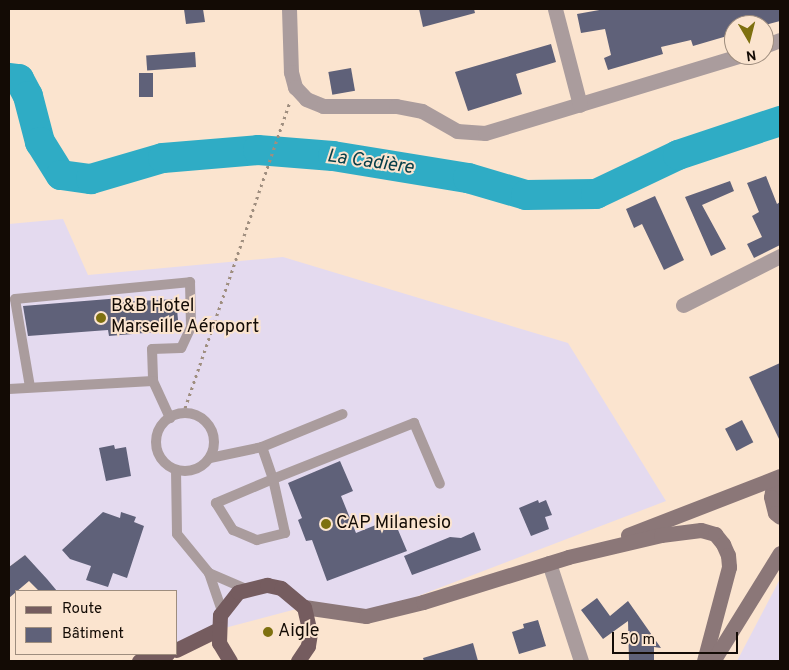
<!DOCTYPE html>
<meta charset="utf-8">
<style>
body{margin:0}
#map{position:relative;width:789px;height:670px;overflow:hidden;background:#fbe4cf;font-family:Overpass,sans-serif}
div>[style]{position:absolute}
.commercial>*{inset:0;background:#e4daef}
.river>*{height:30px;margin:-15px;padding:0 15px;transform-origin:15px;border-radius:15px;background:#2facc5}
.building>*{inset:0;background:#5f6179;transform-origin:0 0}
.path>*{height:3px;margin-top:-1.5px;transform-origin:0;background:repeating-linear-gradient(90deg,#9f8e7f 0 2.5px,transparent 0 6.5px)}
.lane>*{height:10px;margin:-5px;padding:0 5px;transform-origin:5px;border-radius:5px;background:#aa9c9d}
.lane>.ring{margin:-5px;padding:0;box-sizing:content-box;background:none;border:10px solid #aa9c9d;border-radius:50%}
.street>*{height:15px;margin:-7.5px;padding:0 7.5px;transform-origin:7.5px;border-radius:7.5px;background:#aa9c9d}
.secondary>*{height:15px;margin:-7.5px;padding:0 7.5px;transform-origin:7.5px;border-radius:7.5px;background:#8b7778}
.primary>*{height:15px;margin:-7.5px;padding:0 7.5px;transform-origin:7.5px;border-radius:7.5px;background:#755c5f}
.dots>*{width:14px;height:14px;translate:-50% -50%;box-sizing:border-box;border:2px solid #fbe4cf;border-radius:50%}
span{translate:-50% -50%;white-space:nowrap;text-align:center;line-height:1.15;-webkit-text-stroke:4px #fbe4cf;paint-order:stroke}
.poi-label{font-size:18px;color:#130b05}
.left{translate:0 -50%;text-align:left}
.water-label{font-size:19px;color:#08404a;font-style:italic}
.frame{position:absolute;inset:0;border:10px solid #130b05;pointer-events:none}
.legend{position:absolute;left:15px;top:590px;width:162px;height:65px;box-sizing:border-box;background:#fbe4cf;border:1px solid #9e8d7e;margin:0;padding:6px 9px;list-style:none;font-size:15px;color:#130b05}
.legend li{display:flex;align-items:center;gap:10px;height:25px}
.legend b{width:25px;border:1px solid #9e8d7e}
.north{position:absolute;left:724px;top:15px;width:50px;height:50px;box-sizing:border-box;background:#fbe4cf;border:1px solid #9e8d7e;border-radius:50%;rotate:172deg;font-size:14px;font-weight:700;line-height:20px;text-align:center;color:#130b05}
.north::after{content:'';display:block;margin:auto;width:18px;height:22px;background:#7e700f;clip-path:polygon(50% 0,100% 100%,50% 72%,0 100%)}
.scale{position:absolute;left:612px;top:632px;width:126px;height:22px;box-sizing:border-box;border:2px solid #130b05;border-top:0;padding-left:6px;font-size:15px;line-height:18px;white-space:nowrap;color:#130b05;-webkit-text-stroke:4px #fbe4cf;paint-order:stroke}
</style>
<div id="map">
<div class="commercial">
<i style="clip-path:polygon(63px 219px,88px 275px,283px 257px,568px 343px,666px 501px,366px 616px,304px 607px,217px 630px,176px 650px,176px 591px,56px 591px,25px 555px,9px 567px,9px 224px)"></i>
<i style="clip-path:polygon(780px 579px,780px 661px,737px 661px)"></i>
</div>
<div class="river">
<i style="left:9px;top:78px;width:10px;rotate:6deg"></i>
<i style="left:19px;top:79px;width:19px;rotate:62deg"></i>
<i style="left:28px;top:96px;width:48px;rotate:75.4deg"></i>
<i style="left:40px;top:142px;width:39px;rotate:58deg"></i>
<i style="left:61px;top:175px;width:30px;rotate:8deg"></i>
<i style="left:91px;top:179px;width:75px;rotate:-16.3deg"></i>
<i style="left:163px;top:158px;width:95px;rotate:-4.8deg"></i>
<i style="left:258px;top:150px;width:75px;rotate:4.6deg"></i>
<i style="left:333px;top:156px;width:137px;rotate:9.3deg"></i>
<i style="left:468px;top:178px;width:60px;rotate:16.3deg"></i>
<i style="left:526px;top:195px;width:70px;rotate:-0.8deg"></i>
<i style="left:596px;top:194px;width:91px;rotate:-25.4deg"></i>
<i style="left:678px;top:155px;width:108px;rotate:-18.4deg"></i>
</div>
<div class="building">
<i style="clip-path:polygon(184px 9px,203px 9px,205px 22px,186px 24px)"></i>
<i style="clip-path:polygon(419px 9px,474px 9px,475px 13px,423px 27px)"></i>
<i style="clip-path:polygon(605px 9px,780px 9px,780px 21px,765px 25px,734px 25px,734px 34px,693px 46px,691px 40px,661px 47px,663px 54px,608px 70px,604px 58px,611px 55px,605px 29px,581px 33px,577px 14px)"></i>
<i style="clip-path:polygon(551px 44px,556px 62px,516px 74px,522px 94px,468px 111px,455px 72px)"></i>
<i style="left:195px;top:52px;width:15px;height:49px;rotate:86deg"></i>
<i style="left:351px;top:68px;width:23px;height:23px;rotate:80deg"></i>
<i style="left:139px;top:73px;width:14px;height:24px"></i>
<i style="clip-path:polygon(766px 176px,777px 204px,780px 202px,780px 245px,754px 258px,747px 244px,762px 237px,752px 216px,759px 212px,747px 183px)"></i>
<i style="clip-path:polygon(730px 181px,734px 191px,702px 205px,726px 249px,711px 256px,685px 197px)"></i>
<i style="clip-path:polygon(655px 196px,684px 260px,664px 270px,642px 224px,634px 228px,626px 209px)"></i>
<i style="clip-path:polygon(121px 298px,122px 302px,176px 299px,179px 330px,109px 336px,108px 330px,28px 336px,23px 306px)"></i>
<i style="clip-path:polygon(780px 363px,780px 441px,749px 377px)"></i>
<i style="left:742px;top:420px;width:25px;height:19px;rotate:63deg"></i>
<i style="clip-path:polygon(114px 445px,115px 449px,126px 447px,131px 476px,106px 481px,99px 448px)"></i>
<i style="clip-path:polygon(340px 461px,353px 491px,341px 496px,356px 533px,393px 518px,407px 551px,327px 581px,312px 540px,306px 541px,298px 520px,302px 518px,288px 483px)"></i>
<i style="clip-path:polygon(538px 500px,539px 503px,546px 500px,552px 515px,545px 517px,549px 529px,531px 536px,519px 508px)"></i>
<i style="clip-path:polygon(103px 512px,120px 518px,121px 512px,136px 517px,134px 522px,144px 526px,127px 578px,113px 573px,108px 587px,86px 580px,91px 566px,70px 559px,62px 550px)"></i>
<i style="clip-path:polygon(474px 532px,481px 550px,412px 575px,404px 556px,450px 537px,461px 538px)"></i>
<i style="clip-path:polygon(25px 555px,47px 579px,57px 591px,39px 591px,29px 581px,9px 598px,9px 567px)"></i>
<i style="clip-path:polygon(597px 598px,610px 616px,628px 601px,661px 648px,654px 647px,654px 661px,629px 661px,628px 621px,603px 639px,581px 610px)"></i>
<i style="clip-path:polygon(538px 620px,546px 646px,519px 654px,512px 632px,524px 628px,523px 624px)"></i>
<i style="clip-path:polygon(473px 643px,478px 661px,424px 661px,423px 658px)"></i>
</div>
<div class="path">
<i style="left:183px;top:414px;width:330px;rotate:-71.1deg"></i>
</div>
<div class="lane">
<i style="left:30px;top:387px;width:89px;rotate:-99.7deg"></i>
<i style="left:15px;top:299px;width:176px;rotate:-5.5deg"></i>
<i style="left:190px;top:282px;width:45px;rotate:88.7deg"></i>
<i style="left:191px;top:327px;width:23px;rotate:115deg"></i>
<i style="left:181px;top:348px;width:29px;rotate:178deg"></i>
<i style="left:152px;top:349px;width:32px;rotate:88deg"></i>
<i style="left:9px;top:389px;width:144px;rotate:-3.2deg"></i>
<i style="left:153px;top:381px;width:41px;rotate:65.3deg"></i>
<i class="ring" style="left:156px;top:413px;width:48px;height:48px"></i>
<i style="left:262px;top:447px;width:87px;rotate:-22.2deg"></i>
<i style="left:210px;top:458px;width:53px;rotate:-11.9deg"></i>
<i style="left:262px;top:447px;width:34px;rotate:71deg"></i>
<i style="left:273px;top:479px;width:62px;rotate:157.2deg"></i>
<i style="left:216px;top:503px;width:32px;rotate:58deg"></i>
<i style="left:233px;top:530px;width:26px;rotate:23deg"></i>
<i style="left:257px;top:540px;width:29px;rotate:-14deg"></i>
<i style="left:285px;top:533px;width:55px;rotate:-102.5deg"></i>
<i style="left:273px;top:479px;width:152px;rotate:-21.7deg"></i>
<i style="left:414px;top:423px;width:66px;rotate:66.9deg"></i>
<i style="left:176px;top:470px;width:64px;rotate:89.1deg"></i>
<i style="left:177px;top:534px;width:50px;rotate:50.6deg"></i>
<i style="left:209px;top:573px;width:40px;rotate:71.1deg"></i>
<i style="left:209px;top:573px;width:40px;rotate:23.4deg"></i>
</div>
<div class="street">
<i style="left:289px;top:9px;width:63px;rotate:88.2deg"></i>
<i style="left:291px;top:72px;width:16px;rotate:75deg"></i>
<i style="left:295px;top:87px;width:16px;rotate:47deg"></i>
<i style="left:306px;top:99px;width:18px;rotate:22deg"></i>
<i style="left:323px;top:106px;width:73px"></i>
<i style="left:396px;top:106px;width:26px;rotate:11deg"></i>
<i style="left:422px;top:111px;width:40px;rotate:29.7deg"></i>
<i style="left:457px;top:131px;width:28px;rotate:4deg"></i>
<i style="left:485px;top:133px;width:269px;rotate:-16.9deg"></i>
<i style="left:555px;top:9px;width:99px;rotate:75.4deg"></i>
<i style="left:764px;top:46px;width:17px;rotate:-21deg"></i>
<i style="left:683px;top:305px;width:109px;rotate:-26.8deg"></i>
<i style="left:549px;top:563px;width:103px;rotate:71.9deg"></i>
</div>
<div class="secondary">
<i style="left:774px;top:479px;width:18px;rotate:99deg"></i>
<i style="left:771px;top:497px;width:16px;rotate:76deg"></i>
<i style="left:775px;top:513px;width:6px;rotate:39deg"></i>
<i style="left:628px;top:535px;width:163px;rotate:-21.2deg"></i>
<i style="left:304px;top:607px;width:63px;rotate:8.3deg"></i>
<i style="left:366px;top:616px;width:59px;rotate:-13.8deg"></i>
<i style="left:423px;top:602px;width:152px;rotate:-17.2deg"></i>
<i style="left:568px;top:557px;width:96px;rotate:-13.3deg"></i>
<i style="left:661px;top:535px;width:40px;rotate:-7.1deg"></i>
<i style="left:701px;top:530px;width:15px;rotate:16deg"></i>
<i style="left:715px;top:534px;width:13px;rotate:51deg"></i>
<i style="left:723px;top:544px;width:12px;rotate:66deg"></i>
<i style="left:728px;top:555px;width:12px;rotate:85deg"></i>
<i style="left:729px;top:567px;width:97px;rotate:104.9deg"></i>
<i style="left:713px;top:661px;width:127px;rotate:-58.2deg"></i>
</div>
<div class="primary">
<i style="left:176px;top:650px;width:46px;rotate:-26deg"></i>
<i style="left:139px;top:661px;width:29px;rotate:-14deg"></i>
<i style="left:230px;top:661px;width:21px;rotate:-121deg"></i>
<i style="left:219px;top:643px;width:28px;rotate:-88deg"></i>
<i style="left:220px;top:615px;width:29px;rotate:-52deg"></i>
<i style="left:238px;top:592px;width:30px;rotate:-14deg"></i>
<i style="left:267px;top:585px;width:14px;rotate:12deg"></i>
<i style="left:281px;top:588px;width:30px;rotate:40deg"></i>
<i style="left:304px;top:607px;width:27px;rotate:77deg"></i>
<i style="left:310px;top:633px;width:13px;rotate:99deg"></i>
<i style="left:308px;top:646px;width:18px;rotate:124deg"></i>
</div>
<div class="dots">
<i style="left:101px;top:318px;background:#7e700f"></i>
<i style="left:326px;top:524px;background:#7e700f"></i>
<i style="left:268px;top:632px;background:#7e700f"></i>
</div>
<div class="poi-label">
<span class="left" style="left:111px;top:318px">B&amp;B Hotel<br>Marseille Aéroport</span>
<span class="left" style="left:336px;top:524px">CAP Milanesio</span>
<span class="left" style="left:278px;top:632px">Aigle</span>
</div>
<div class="water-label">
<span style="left:370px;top:163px;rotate:8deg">La Cadière</span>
</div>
<div class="frame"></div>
<ul class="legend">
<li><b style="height:6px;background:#755c5f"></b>Route</li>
<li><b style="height:14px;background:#5f6179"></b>Bâtiment</li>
</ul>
<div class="north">N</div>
<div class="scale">50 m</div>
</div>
